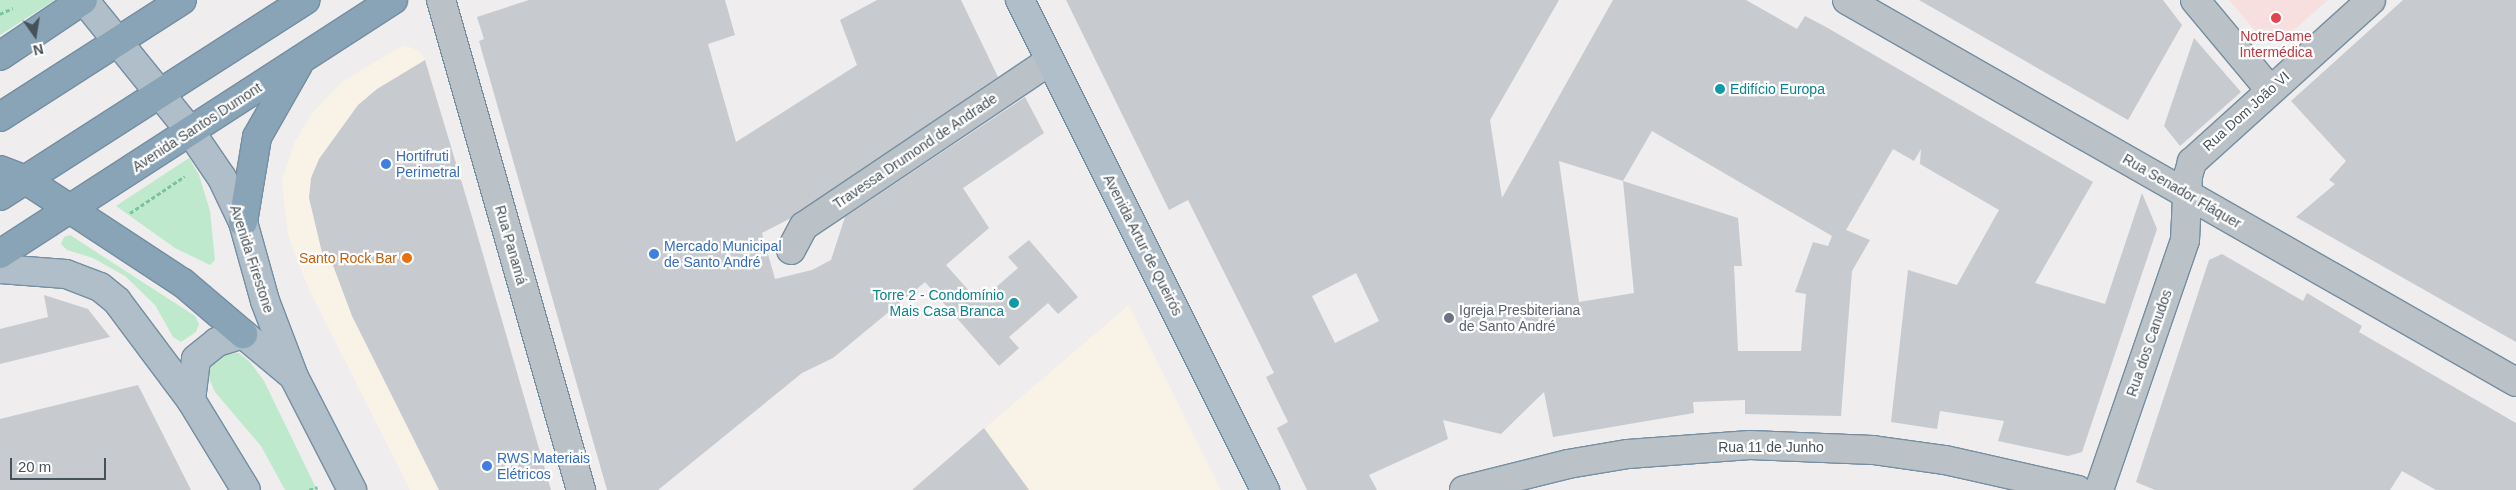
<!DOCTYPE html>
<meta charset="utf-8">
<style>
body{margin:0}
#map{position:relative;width:2516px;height:490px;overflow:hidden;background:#efeded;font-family:Helvetica,sans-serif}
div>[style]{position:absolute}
.commercial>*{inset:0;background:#f9f3e7}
.medical>*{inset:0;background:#f7dfdf}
.green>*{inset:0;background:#bfe9cc}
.building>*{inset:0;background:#c7cacf}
.path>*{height:3px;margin-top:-1.5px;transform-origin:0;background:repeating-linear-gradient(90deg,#7bc39b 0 4px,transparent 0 6.5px)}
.roads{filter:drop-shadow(1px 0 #758ea2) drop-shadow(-1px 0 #758ea2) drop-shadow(0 1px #758ea2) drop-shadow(0 -1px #758ea2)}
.minor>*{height:28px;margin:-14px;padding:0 14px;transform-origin:14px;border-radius:14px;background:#bac2c8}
.major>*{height:28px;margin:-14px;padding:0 14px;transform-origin:14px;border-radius:14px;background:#afbec9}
.highway>*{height:28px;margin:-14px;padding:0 14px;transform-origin:14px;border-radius:14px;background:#89a3b7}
.dots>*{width:14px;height:14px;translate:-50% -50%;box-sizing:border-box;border:2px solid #fff;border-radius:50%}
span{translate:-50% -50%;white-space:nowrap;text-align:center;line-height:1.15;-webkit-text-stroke:4.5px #fff;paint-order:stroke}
.health-label{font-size:14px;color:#be3a42}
.culture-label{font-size:14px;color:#0d838f}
.left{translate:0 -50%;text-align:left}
.right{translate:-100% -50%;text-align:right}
.street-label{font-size:14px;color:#475158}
.shop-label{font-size:14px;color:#366cbe}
.food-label{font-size:14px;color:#c56008}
.worship-label{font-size:14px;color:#5b616d}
.north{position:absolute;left:10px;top:10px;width:50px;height:50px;-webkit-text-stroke:4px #fff;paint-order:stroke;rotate:167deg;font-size:14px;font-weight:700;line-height:20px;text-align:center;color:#475158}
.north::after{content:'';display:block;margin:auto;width:18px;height:22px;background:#475158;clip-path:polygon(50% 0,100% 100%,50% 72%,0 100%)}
.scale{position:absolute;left:10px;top:458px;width:96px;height:22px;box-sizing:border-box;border:2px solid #475158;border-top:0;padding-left:6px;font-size:15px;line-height:18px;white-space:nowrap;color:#475158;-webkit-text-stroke:4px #fff;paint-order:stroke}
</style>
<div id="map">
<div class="commercial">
<i style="clip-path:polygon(404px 45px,419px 51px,425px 60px,551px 490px,410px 490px,309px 289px,293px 249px,287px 229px,282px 181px,295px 141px,314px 111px,343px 81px)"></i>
<i style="clip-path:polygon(1129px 305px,1221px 490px,912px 490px)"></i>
</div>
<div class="medical">
<i style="clip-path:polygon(2229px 0,2328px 0,2279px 43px,2259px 35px)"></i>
</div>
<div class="green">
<i style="clip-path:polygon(0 0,55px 0,0 35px)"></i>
<i style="clip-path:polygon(189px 158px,199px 175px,210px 211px,215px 260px,210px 265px,175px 248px,116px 206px)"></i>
<i style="clip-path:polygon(70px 235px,195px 316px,199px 324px,196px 332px,181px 342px,173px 337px,155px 305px,125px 276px,93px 258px,67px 250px,61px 244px,64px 237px)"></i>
<i style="clip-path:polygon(231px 352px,239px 353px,250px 362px,264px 381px,317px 490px,285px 490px,261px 446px,215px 392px,209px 378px,209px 366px,222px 353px)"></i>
</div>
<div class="building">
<i style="clip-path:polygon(529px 0,725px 0,735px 35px,708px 44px,736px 142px,857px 65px,840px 20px,877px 0,961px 0,998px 77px,791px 218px,762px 233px,775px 279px,812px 270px,831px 260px,845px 217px,1025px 97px,1044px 133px,963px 188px,989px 228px,946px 265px,979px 302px,1018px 268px,1008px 257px,1029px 240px,1078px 297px,1058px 314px,1048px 303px,1009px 337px,1019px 348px,999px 366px,925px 282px,833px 358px,802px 373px,658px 490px,607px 490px,479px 41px,484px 39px,477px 17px)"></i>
<i style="clip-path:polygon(evenodd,1066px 0,1559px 0,1490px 120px,1502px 198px,1613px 0,1746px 0,1797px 29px,1805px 16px,1826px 27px,2093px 182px,2035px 283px,2105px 304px,2142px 193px,2157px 229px,2082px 452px,2068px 456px,1998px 441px,2004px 421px,1940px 411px,1937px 429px,1891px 422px,1908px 270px,1957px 285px,1999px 210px,1920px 164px,1921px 149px,1914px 161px,1893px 149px,1846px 230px,1870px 240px,1852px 271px,1841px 416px,1745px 414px,1745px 400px,1693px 402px,1694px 413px,1553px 437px,1544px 392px,1501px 434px,1443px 420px,1448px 439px,1369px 475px,1377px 490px,1307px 490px,1277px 428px,1288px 422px,1266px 377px,1274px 373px,1253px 330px,1188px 200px,1169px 210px,1066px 0,1652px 131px,1832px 236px,1828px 246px,1813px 242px,1795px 292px,1806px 294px,1801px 351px,1738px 351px,1734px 266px,1742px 266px,1738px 218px,1623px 181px,1634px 293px,1579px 302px,1559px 161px,1623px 181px,1652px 131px,1066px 0,1356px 273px,1379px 321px,1335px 343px,1312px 296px,1356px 273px)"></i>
<i style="clip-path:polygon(1919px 0,2163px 0,2182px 25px,2128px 120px)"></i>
<i style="clip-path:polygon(2403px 0,2516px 0,2516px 342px,2296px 217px,2335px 184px,2329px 180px,2346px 161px,2291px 101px)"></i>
<i style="clip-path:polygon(2194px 38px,2241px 92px,2180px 146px,2164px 126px)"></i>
<i style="clip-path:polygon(425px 60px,473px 220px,551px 490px,439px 490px,352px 316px,331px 260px,324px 261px,309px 198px,311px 178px,319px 159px,358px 105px,377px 89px)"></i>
<i style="clip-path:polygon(2222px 254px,2303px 301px,2307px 293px,2362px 326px,2359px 332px,2516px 423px,2516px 490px,2436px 490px,2402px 471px,2390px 490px,2155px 490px,2136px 482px,2209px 260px)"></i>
<i style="clip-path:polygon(44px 295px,88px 309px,110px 337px,0 364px,0 329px,48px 317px)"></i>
<i style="clip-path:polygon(138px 385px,191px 490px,0 490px,0 419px)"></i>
<i style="clip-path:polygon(984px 428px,1029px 490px,912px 490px)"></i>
</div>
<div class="path">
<i style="left:0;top:14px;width:14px;rotate:-25deg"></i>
<i style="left:130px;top:213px;width:66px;rotate:-33.9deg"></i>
<i style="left:309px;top:490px;width:9px;rotate:-18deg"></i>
</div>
<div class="roads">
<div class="minor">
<i style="left:441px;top:0;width:510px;rotate:74.05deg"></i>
<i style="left:1847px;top:0;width:770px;rotate:29.73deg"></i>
<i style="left:2195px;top:0;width:117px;rotate:50.2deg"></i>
<i style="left:791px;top:250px;width:27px;rotate:-62deg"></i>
<i style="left:804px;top:226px;width:296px;rotate:-33.9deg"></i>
<i style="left:1464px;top:490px;width:107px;rotate:-14deg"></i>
<i style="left:1568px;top:464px;width:61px;rotate:-9.5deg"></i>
<i style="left:1628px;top:454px;width:122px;rotate:-4.2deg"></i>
<i style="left:1750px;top:445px;width:123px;rotate:2.3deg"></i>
<i style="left:1873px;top:450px;width:73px;rotate:7.9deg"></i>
<i style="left:1945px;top:460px;width:136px;rotate:12.7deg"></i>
<i style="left:2099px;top:490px;width:264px;rotate:-71deg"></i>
<i style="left:2185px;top:240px;width:64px;rotate:-87.3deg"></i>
<i style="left:2188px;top:176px;width:15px;rotate:-74deg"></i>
<i style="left:2192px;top:162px;width:241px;rotate:-42.1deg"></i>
</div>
<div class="major">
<i style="left:84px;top:0;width:169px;rotate:51deg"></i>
<i style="left:190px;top:131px;width:57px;rotate:55.8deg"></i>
<i style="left:222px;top:178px;width:49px;rotate:64.5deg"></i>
<i style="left:243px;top:222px;width:82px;rotate:74.4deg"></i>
<i style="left:265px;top:301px;width:81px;rotate:69.1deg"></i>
<i style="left:294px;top:377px;width:127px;rotate:62.8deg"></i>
<i style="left:1020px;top:0;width:548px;rotate:63.43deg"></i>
<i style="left:0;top:269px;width:66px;rotate:4.3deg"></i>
<i style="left:66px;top:274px;width:36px;rotate:21deg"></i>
<i style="left:100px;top:287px;width:22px;rotate:39deg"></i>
<i style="left:117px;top:301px;width:124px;rotate:53.2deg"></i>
<i style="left:191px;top:400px;width:105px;rotate:58.6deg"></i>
<i style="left:191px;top:400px;width:41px;rotate:-83deg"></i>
<i style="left:196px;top:359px;width:27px;rotate:-39deg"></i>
<i style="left:217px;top:342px;width:27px;rotate:-17deg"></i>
<i style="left:243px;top:334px;width:62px;rotate:39.8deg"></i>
</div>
<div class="highway">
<i style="left:0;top:56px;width:100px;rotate:-34deg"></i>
<i style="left:0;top:117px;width:216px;rotate:-32.7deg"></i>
<i style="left:0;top:170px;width:28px;rotate:21deg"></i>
<i style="left:26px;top:180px;width:188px;rotate:33.3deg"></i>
<i style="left:183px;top:283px;width:79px;rotate:40.4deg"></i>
<i style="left:0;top:196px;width:363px;rotate:-32.7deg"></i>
<i style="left:243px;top:222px;width:86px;rotate:-80.6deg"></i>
<i style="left:257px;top:137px;width:83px;rotate:-60.3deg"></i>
<i style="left:0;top:254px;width:468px;rotate:-32.9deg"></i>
</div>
</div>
<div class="dots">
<i style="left:2276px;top:18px;background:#e0444e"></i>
<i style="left:1720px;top:89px;background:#0f9aa8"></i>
<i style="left:386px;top:164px;background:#3f7fe0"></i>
<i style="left:654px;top:254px;background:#3f7fe0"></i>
<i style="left:407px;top:258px;background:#e8710a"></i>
<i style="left:1014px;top:303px;background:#0f9aa8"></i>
<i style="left:1449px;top:318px;background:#6b7280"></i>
<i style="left:487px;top:466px;background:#3f7fe0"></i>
</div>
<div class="health-label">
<span style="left:2276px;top:44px">NotreDame<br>Intermédica</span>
</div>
<div class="culture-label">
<span class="left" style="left:1730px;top:89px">Edifício Europa</span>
<span class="right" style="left:1004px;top:303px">Torre 2 - Condomínio<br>Mais Casa Branca</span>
</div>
<div class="street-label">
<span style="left:2246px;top:111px;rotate:-42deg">Rua Dom João VI</span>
<span style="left:197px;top:127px;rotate:-33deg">Avenida Santos Dumont</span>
<span style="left:915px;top:151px;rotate:-34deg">Travessa Drumond de Andrade</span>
<span style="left:2182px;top:191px;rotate:30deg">Rua Senador Fláquer</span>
<span style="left:511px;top:245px;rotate:74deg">Rua Panamá</span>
<span style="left:1143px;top:245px;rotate:63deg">Avenida Artur de Queirós</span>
<span style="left:252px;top:259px;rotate:72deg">Avenida Firestone</span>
<span style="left:2149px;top:343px;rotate:-71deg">Rua dos Canudos</span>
<span style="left:1771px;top:447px">Rua 11 de Junho</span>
</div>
<div class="shop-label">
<span class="left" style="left:396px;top:164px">Hortifruti<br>Perimetral</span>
<span class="left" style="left:664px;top:254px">Mercado Municipal<br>de Santo André</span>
<span class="left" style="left:497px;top:466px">RWS Materiais<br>Elétricos</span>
</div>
<div class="food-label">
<span class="right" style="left:397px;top:258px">Santo Rock Bar</span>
</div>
<div class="worship-label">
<span class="left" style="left:1459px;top:318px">Igreja Presbiteriana<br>de Santo André</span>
</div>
<div class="north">N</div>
<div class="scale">20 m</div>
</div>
